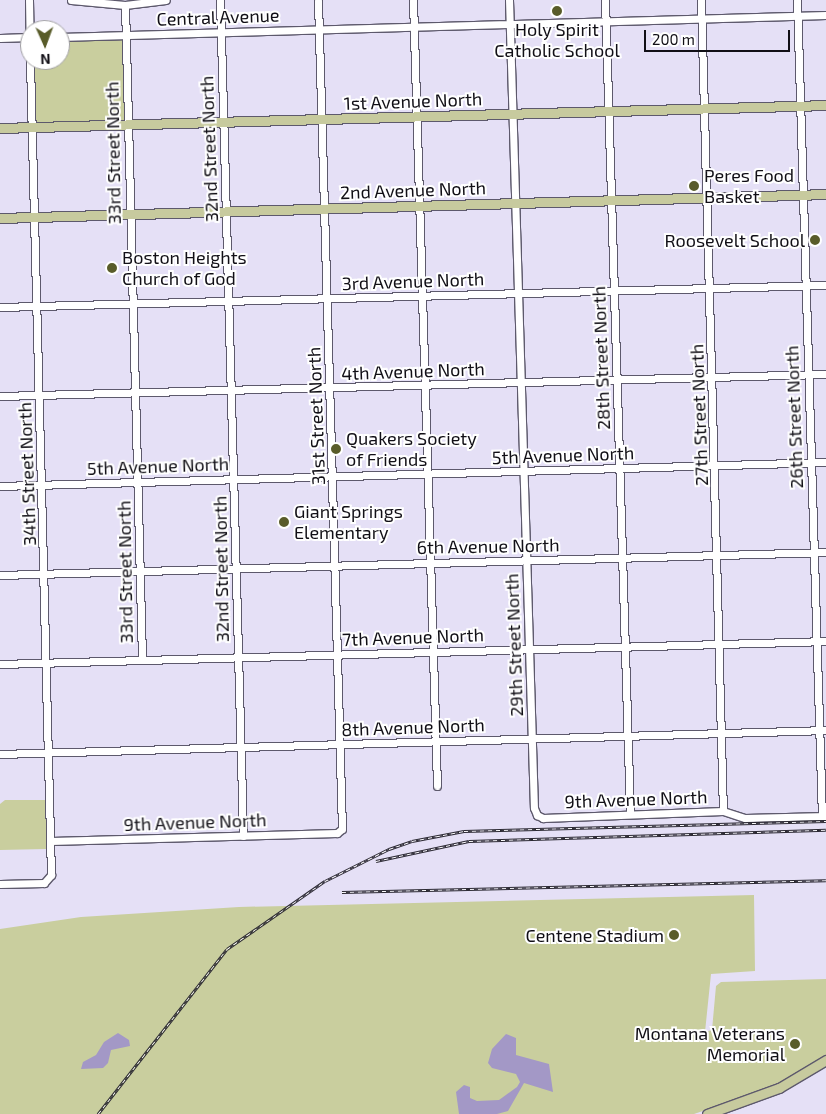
<!DOCTYPE html>
<style>
body{margin:0}
#map{position:relative;width:826px;height:1114px;overflow:hidden;background:#e5e0f6;font-family:"Exo 2",sans-serif}
div>[style]{position:absolute}
.green>*{inset:0;background:#c9ce9e}
.water>*{inset:0;background:#a398c6}
.roads{filter:drop-shadow(1px 0 #5d596c) drop-shadow(-1px 0 #5d596c) drop-shadow(0 1px #5d596c) drop-shadow(0 -1px #5d596c)}
.minor>*{height:7px;margin:-3.5px;padding:0 3.5px;transform-origin:3.5px;border-radius:3.5px;background:#fff}
.major>*{height:9px;margin:-4.5px;padding:0 4.5px;transform-origin:4.5px;border-radius:4.5px;background:#c7ca9e}
.rail>*{height:3px;margin-top:-1.5px;transform-origin:0;background:repeating-linear-gradient(90deg,#fff 0 4px,#2b2932 0 8px);box-sizing:border-box;border-block:1px solid #2b2932}
.dots>*{width:14px;height:14px;translate:-50% -50%;box-sizing:border-box;border:2px solid #fff;border-radius:50%}
span{translate:-50% -50%;white-space:nowrap;text-align:center;line-height:1.15;-webkit-text-stroke:4px #fff;paint-order:stroke}
.street-label{font-size:18px;color:#110f16}
.poi-label{font-size:18px;color:#110f16}
.left{translate:0 -50%;text-align:left}
.right{translate:-100% -50%;text-align:right}
.north{position:absolute;left:20px;top:20px;width:50px;height:50px;box-sizing:border-box;background:#fff;border:1px solid #a09fa2;border-radius:50%;rotate:178deg;font-size:14px;font-weight:700;line-height:20px;text-align:center;color:#110f16}
.north::after{content:'';display:block;margin:auto;width:18px;height:22px;background:#595c2a;clip-path:polygon(50% 0,100% 100%,50% 72%,0 100%)}
.scale{position:absolute;left:644px;top:30px;width:146px;height:22px;box-sizing:border-box;border:2px solid #110f16;border-top:0;padding-left:6px;font-size:15px;line-height:18px;white-space:nowrap;color:#110f16;-webkit-text-stroke:4px #fff;paint-order:stroke}
</style>
<div id="map">
<div class="green">
<i style="clip-path:polygon(126px 35px,128px 126px,32px 127px,30px 60px,60px 60px,60px 37px)"></i>
<i style="clip-path:polygon(5px 800px,46px 800px,46px 849px,0 850px,0 804px)"></i>
<i style="clip-path:polygon(754px 895px,755px 971px,711px 974px,705px 1032px,712px 1030px,716px 986px,721px 982px,826px 979px,826px 1055px,773px 1087px,694px 1114px,0 1114px,0 929px,81px 917px,239px 907px)"></i>
</div>
<div class="water">
<i style="clip-path:polygon(118px 1033px,129px 1040px,130px 1046px,111px 1050px,108px 1063px,103px 1068px,81px 1069px,83px 1062px,96px 1055px,104px 1042px)"></i>
<i style="clip-path:polygon(506px 1034px,516px 1038px,516px 1055px,549px 1064px,553px 1092px,524px 1083px,508px 1111px,497px 1114px,459px 1114px,456px 1092px,464px 1085px,470px 1087px,470px 1098px,477px 1101px,499px 1100px,517px 1087px,520px 1082px,516px 1074px,492px 1068px,488px 1063px,492px 1049px)"></i>
</div>
<div class="roads">
<div class="minor">
<i style="left:29px;top:0;width:57px;rotate:89deg"></i>
<i style="left:71px;top:0;width:54px;rotate:5.3deg"></i>
<i style="left:125px;top:5px;width:41px;rotate:-7deg"></i>
<i style="left:220px;top:0;width:836px;rotate:88.42deg"></i>
<i style="left:413px;top:0;width:786px;rotate:88.25deg"></i>
<i style="left:509px;top:0;width:808px;rotate:88.23deg"></i>
<i style="left:534px;top:808px;width:8px;rotate:67deg"></i>
<i style="left:537px;top:815px;width:7px;rotate:27deg"></i>
<i style="left:543px;top:818px;width:180px;rotate:-2.2deg"></i>
<i style="left:723px;top:811px;width:23px;rotate:18deg"></i>
<i style="left:745px;top:818px;width:81px;rotate:-1.4deg"></i>
<i style="left:605px;top:0;width:814px;rotate:88.24deg"></i>
<i style="left:701px;top:0;width:811px;rotate:88.45deg"></i>
<i style="left:797px;top:0;width:816px;rotate:88.25deg"></i>
<i style="left:125px;top:5px;width:655px;rotate:88.51deg"></i>
<i style="left:60px;top:37px;width:766px;rotate:-1.65deg"></i>
<i style="left:0;top:38px;width:30px;rotate:-2deg"></i>
<i style="left:0;top:307px;width:826px;rotate:-1.53deg"></i>
<i style="left:0;top:396px;width:826px;rotate:-1.53deg"></i>
<i style="left:0;top:486px;width:826px;rotate:-1.66deg"></i>
<i style="left:0;top:575px;width:826px;rotate:-1.59deg"></i>
<i style="left:0;top:664px;width:826px;rotate:-1.59deg"></i>
<i style="left:0;top:754px;width:826px;rotate:-1.66deg"></i>
<i style="left:51px;top:841px;width:286px;rotate:-1.6deg"></i>
<i style="left:337px;top:833px;width:6px;rotate:-39deg"></i>
<i style="left:342px;top:829px;width:829px;rotate:-91.66deg"></i>
<i style="left:0;top:884px;width:44px;rotate:-1.3deg"></i>
<i style="left:44px;top:883px;width:11px;rotate:-49deg"></i>
<i style="left:51px;top:875px;width:815px;rotate:-91.48deg"></i>
</div>
<div class="major">
<i style="left:0;top:128px;width:826px;rotate:-1.59deg"></i>
<i style="left:0;top:218px;width:826px;rotate:-1.66deg"></i>
<i style="left:707px;top:1114px;width:77px;rotate:-19.9deg"></i>
<i style="left:779px;top:1088px;width:55px;rotate:-30.8deg"></i>
</div>
</div>
<div class="rail">
<i style="left:376px;top:861px;width:95px;rotate:-12.1deg"></i>
<i style="left:469px;top:841px;width:357px;rotate:-1.8deg"></i>
<i style="left:342px;top:892px;width:484px;rotate:-1.4deg"></i>
<i style="left:98px;top:1114px;width:209px;rotate:-52deg"></i>
<i style="left:227px;top:949px;width:119px;rotate:-34.8deg"></i>
<i style="left:325px;top:881px;width:72px;rotate:-26.6deg"></i>
<i style="left:389px;top:849px;width:24px;rotate:-19deg"></i>
<i style="left:412px;top:841px;width:53px;rotate:-10.9deg"></i>
<i style="left:464px;top:831px;width:362px;rotate:-1.6deg"></i>
</div>
<div class="dots">
<i style="left:557px;top:11px;background:#595c2a"></i>
<i style="left:694px;top:186px;background:#595c2a"></i>
<i style="left:815px;top:240px;background:#595c2a"></i>
<i style="left:112px;top:268px;background:#595c2a"></i>
<i style="left:336px;top:449px;background:#595c2a"></i>
<i style="left:284px;top:522px;background:#595c2a"></i>
<i style="left:674px;top:935px;background:#595c2a"></i>
<i style="left:795px;top:1044px;background:#595c2a"></i>
</div>
<div class="street-label">
<span style="left:218px;top:17px;rotate:-2deg">Central Avenue</span>
<span style="left:413px;top:101px;rotate:-2deg">1st Avenue North</span>
<span style="left:209px;top:149px;rotate:-92deg">32nd Street North</span>
<span style="left:113px;top:153px;rotate:-91deg">33rd Street North</span>
<span style="left:413px;top:190px;rotate:-2deg">2nd Avenue North</span>
<span style="left:413px;top:281px;rotate:-2deg">3rd Avenue North</span>
<span style="left:601px;top:358px;rotate:-92deg">28th Street North</span>
<span style="left:413px;top:371px;rotate:-2deg">4th Avenue North</span>
<span style="left:699px;top:415px;rotate:-92deg">27th Street North</span>
<span style="left:316px;top:416px;rotate:-92deg">31st Street North</span>
<span style="left:794px;top:417px;rotate:-92deg">26th Street North</span>
<span style="left:563px;top:455px;rotate:-2deg">5th Avenue North</span>
<span style="left:158px;top:466px;rotate:-2deg">5th Avenue North</span>
<span style="left:27px;top:474px;rotate:-92deg">34th Street North</span>
<span style="left:488px;top:546px;rotate:-1deg">6th Avenue North</span>
<span style="left:221px;top:569px;rotate:-91deg">32nd Street North</span>
<span style="left:125px;top:572px;rotate:-91deg">33rd Street North</span>
<span style="left:413px;top:637px;rotate:-2deg">7th Avenue North</span>
<span style="left:514px;top:645px;rotate:-92deg">29th Street North</span>
<span style="left:413px;top:727px;rotate:-2deg">8th Avenue North</span>
<span style="left:636px;top:799px;rotate:-2deg">9th Avenue North</span>
<span style="left:195px;top:822px;rotate:-2deg">9th Avenue North</span>
</div>
<div class="poi-label">
<span style="left:557px;top:40px">Holy Spirit<br>Catholic School</span>
<span class="left" style="left:704px;top:186px">Peres Food<br>Basket</span>
<span class="right" style="left:805px;top:240px">Roosevelt School</span>
<span class="left" style="left:122px;top:268px">Boston Heights<br>Church of God</span>
<span class="left" style="left:346px;top:449px">Quakers Society<br>of Friends</span>
<span class="left" style="left:294px;top:522px">Giant Springs<br>Elementary</span>
<span class="right" style="left:664px;top:935px">Centene Stadium</span>
<span class="right" style="left:785px;top:1044px">Montana Veterans<br>Memorial</span>
</div>
<div class="north">N</div>
<div class="scale">200 m</div>
</div>
